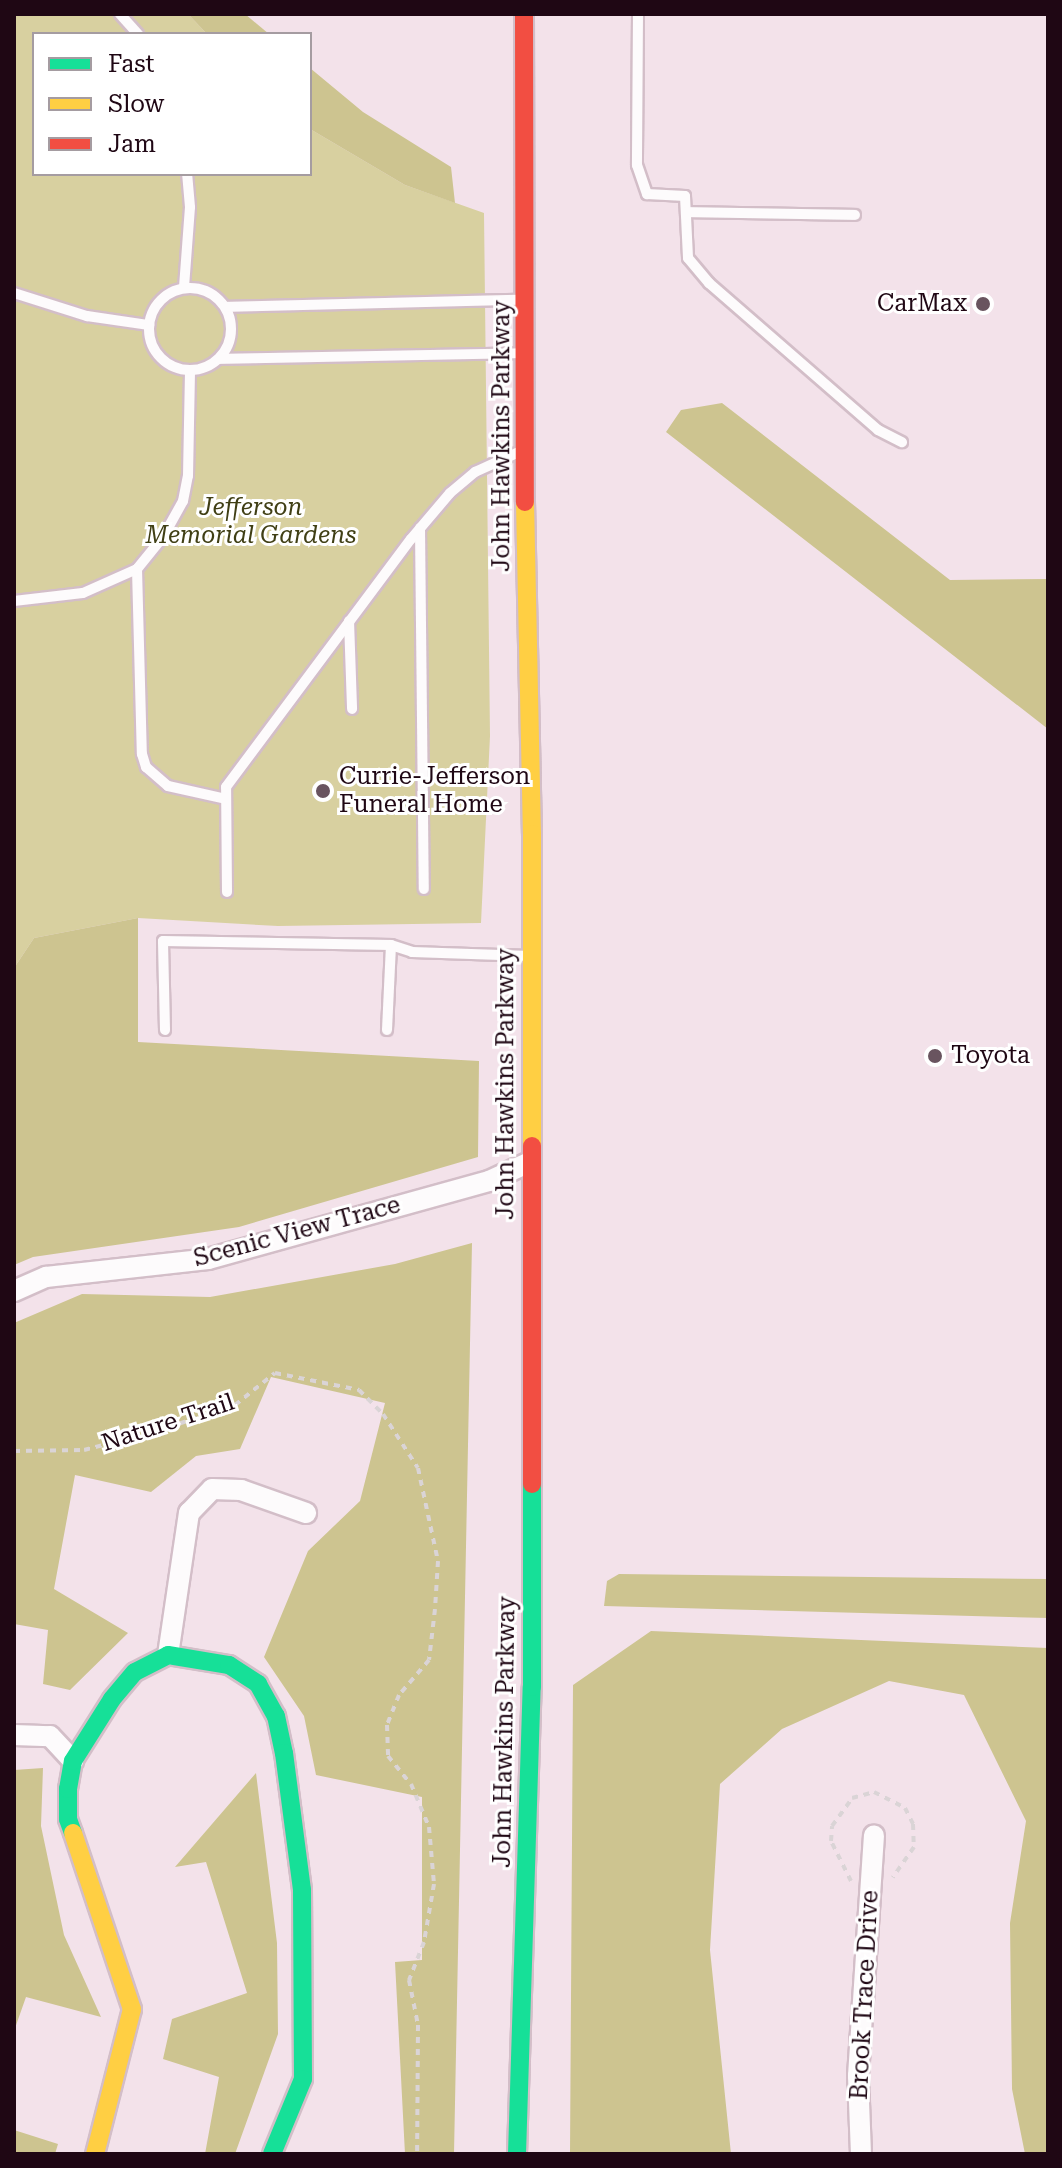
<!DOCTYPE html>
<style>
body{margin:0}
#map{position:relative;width:1062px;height:2168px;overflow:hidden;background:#f3e2ea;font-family:"Roboto Serif",serif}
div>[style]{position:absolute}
.green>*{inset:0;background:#d8d0a0}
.forest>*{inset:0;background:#cdc490}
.path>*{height:4px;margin-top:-2px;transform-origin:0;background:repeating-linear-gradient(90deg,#dad4d6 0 6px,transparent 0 12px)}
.roads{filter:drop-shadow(2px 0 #d3bec8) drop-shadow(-2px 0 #d3bec8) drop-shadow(0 2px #d3bec8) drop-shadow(0 -2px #d3bec8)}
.lane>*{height:10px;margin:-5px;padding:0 5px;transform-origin:5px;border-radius:5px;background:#fdfbfc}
.lane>.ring{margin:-5px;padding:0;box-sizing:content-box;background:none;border:10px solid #fdfbfc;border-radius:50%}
.street>*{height:20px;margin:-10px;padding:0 10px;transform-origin:10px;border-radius:10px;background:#fdfbfc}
.fast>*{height:18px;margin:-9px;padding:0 9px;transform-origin:9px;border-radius:9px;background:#16e098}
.slow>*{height:18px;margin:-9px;padding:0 9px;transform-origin:9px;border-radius:9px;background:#ffcf43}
.jam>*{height:18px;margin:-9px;padding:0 9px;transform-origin:9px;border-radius:9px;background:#f24e42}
.dots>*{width:22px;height:22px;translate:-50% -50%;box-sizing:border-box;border:4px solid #fff;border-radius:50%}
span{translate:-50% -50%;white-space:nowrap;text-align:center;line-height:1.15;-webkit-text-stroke:6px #fff;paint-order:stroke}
.poi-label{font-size:24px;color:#1f0714}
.right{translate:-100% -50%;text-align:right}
.left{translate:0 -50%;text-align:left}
.street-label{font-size:24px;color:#1f0714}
.park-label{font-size:24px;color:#403f15;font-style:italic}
.frame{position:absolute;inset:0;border:16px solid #1f0714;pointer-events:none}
.legend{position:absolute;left:32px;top:32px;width:280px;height:144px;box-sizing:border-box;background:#fff;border:2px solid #a59ca1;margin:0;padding:10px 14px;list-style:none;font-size:24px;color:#1f0714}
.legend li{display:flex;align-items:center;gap:16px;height:40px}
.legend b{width:40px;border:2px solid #a59ca1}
</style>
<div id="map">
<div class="green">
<i style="clip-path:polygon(14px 14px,188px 14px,207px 34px,34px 34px,34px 174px,310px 174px,310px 129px,405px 185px,484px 213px,490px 736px,481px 923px,278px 926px,138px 918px,34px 938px,14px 968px)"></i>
</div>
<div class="forest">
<i style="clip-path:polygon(188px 14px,245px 14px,269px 34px,207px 34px)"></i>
<i style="clip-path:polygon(310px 68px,363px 112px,451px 167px,455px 203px,405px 185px,310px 129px)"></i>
<i style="clip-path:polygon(722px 403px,950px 580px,1048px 579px,1048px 729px,666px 432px,681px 410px)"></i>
<i style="clip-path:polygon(138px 918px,138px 1042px,479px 1061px,478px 1157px,239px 1227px,33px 1257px,14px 1265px,14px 968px,34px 938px)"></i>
<i style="clip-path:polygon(472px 1243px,454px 2154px,405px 2154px,395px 1962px,422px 1960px,422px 1797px,316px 1775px,304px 1716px,264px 1657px,308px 1551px,360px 1501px,385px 1403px,271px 1377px,240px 1449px,196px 1456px,151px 1492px,75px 1475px,54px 1589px,128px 1633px,70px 1690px,43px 1684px,48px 1630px,14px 1624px,14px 1323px,82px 1294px,210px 1297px,395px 1264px)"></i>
<i style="clip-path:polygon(619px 1574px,1048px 1579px,1048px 1618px,604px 1606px,607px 1581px)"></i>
<i style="clip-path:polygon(651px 1631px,1048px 1648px,1048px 2154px,1025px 2154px,1012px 2089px,1010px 1923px,1026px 1821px,964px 1695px,889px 1681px,782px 1729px,720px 1784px,710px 1950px,731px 2154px,570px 2154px,573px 1685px)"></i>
<i style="clip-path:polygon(43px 1768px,41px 1826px,64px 1935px,101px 2017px,26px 1997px,14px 2031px,14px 1770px)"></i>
<i style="clip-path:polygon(256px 1773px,277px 1943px,278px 2034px,235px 2154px,205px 2154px,219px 2077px,163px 2059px,172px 2019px,247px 1993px,206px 1862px,175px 1867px)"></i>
<i style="clip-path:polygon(14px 2130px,58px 2144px,55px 2154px,14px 2154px)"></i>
</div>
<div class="path">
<i style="left:14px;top:1451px;width:70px;rotate:-0.8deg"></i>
<i style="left:84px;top:1450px;width:75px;rotate:-14.6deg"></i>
<i style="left:157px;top:1431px;width:82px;rotate:-18.4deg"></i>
<i style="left:235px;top:1405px;width:51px;rotate:-38.7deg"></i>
<i style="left:275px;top:1373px;width:86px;rotate:11.4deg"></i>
<i style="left:359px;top:1390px;width:34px;rotate:45deg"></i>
<i style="left:383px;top:1414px;width:64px;rotate:57.1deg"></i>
<i style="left:418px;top:1468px;width:95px;rotate:77.9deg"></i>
<i style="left:438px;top:1561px;width:48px;rotate:93.6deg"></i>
<i style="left:435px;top:1609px;width:51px;rotate:96.7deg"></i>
<i style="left:429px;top:1660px;width:46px;rotate:130.6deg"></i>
<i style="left:399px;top:1695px;width:32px;rotate:112deg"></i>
<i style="left:387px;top:1725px;width:31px;rotate:88deg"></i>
<i style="left:388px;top:1756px;width:36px;rotate:51deg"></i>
<i style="left:411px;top:1784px;width:47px;rotate:67.3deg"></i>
<i style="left:429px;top:1827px;width:57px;rotate:85deg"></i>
<i style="left:434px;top:1884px;width:59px;rotate:99.8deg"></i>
<i style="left:424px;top:1942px;width:41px;rotate:111.5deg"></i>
<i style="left:409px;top:1980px;width:46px;rotate:78.7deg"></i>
<i style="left:418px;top:2025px;width:129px;rotate:90.4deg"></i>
<i style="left:851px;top:1881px;width:45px;rotate:-116.6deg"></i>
<i style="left:831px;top:1841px;width:15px;rotate:-86deg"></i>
<i style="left:832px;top:1826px;width:34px;rotate:-54deg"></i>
<i style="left:852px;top:1798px;width:23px;rotate:-15deg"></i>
<i style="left:874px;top:1792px;width:35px;rotate:27deg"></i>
<i style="left:905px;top:1808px;width:18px;rotate:63deg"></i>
<i style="left:913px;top:1824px;width:23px;rotate:88deg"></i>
<i style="left:914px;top:1847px;width:37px;rotate:125deg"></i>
</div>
<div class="roads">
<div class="lane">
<i style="left:120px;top:14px;width:27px;rotate:48deg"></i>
<i style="left:638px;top:14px;width:151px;rotate:90.4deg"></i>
<i style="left:637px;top:165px;width:31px;rotate:71deg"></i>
<i style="left:647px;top:194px;width:38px;rotate:3deg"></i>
<i style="left:685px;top:196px;width:62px;rotate:87.2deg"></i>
<i style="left:688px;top:258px;width:33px;rotate:50deg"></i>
<i style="left:709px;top:283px;width:224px;rotate:41deg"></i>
<i style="left:878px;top:430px;width:27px;rotate:27deg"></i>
<i style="left:686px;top:212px;width:169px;rotate:1deg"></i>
<i style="left:184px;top:287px;width:80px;rotate:-85.7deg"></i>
<i style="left:190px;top:207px;width:33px;rotate:-95deg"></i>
<i class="ring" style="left:149px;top:288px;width:72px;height:72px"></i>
<i style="left:14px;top:293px;width:77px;rotate:17.5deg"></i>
<i style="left:87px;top:316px;width:63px;rotate:8.3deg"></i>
<i style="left:226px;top:307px;width:297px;rotate:-1.4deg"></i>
<i style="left:219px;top:359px;width:301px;rotate:-1.1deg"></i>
<i style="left:420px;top:528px;width:361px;rotate:89.4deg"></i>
<i style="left:137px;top:569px;width:41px;rotate:-50.9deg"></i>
<i style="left:163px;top:537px;width:41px;rotate:-60.9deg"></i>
<i style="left:183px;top:501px;width:25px;rotate:-79deg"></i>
<i style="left:188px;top:476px;width:106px;rotate:-88.9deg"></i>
<i style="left:14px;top:601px;width:69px;rotate:-6.6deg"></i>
<i style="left:83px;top:593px;width:59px;rotate:-24deg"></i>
<i style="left:137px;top:569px;width:185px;rotate:88.5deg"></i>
<i style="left:142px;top:754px;width:14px;rotate:73deg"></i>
<i style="left:146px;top:767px;width:29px;rotate:41deg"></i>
<i style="left:168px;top:786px;width:59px;rotate:12.6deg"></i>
<i style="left:349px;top:621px;width:88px;rotate:88deg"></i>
<i style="left:227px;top:892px;width:105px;rotate:-90.5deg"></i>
<i style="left:226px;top:787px;width:309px;rotate:-53.3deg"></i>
<i style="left:411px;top:539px;width:60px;rotate:-49.7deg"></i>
<i style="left:450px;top:493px;width:33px;rotate:-40deg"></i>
<i style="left:475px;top:472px;width:51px;rotate:-24.5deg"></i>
<i style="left:165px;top:1030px;width:89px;rotate:-91.3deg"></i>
<i style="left:163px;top:941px;width:228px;rotate:1deg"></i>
<i style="left:391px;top:945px;width:22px;rotate:18deg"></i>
<i style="left:412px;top:952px;width:118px;rotate:1.9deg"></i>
<i style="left:387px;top:1030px;width:85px;rotate:-87.3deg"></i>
</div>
<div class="street">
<i style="left:14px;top:1291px;width:35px;rotate:-24deg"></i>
<i style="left:46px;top:1277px;width:163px;rotate:-6.3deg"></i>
<i style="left:208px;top:1259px;width:292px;rotate:-15.5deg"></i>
<i style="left:489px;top:1181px;width:45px;rotate:-24.9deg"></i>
<i style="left:168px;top:1655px;width:144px;rotate:-81.6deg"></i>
<i style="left:189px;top:1513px;width:33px;rotate:-46deg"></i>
<i style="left:212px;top:1489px;width:29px;rotate:2deg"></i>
<i style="left:241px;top:1490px;width:69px;rotate:19.5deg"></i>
<i style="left:14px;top:1735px;width:36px;rotate:2deg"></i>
<i style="left:50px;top:1736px;width:34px;rotate:47deg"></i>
<i style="left:861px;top:2154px;width:78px;rotate:-92.2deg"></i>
<i style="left:858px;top:2076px;width:241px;rotate:-86.2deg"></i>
</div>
<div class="fast">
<i style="left:73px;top:1833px;width:15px;rotate:-110deg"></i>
<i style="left:68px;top:1819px;width:30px;rotate:-90deg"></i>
<i style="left:68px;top:1789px;width:28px;rotate:-80deg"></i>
<i style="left:73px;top:1761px;width:73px;rotate:-57.8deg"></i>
<i style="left:112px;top:1699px;width:35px;rotate:-50deg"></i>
<i style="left:135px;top:1672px;width:37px;rotate:-27deg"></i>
<i style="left:168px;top:1655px;width:62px;rotate:9.3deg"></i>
<i style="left:229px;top:1665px;width:35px;rotate:33deg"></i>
<i style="left:258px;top:1684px;width:37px;rotate:61deg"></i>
<i style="left:276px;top:1716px;width:38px;rotate:78deg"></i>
<i style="left:284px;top:1753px;width:138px;rotate:82.5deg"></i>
<i style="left:302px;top:1890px;width:189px;rotate:89.7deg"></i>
<i style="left:303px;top:2079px;width:81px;rotate:112.5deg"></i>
<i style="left:517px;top:2154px;width:467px;rotate:-88.2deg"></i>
<i style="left:532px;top:1687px;width:203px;rotate:-90deg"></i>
</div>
<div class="slow">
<i style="left:525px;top:502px;width:332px;rotate:88.8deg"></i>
<i style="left:532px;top:834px;width:312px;rotate:90deg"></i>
<i style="left:73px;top:1833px;width:186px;rotate:71.5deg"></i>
<i style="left:132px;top:2009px;width:150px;rotate:104.3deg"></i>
</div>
<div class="jam">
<i style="left:524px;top:14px;width:488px;rotate:89.9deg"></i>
<i style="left:532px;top:1146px;width:338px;rotate:90deg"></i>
</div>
</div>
<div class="dots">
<i style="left:983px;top:304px;background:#69545f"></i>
<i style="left:323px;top:791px;background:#69545f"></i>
<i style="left:935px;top:1056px;background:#69545f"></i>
</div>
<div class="poi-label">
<span class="right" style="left:967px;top:304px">CarMax</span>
<span class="left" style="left:339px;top:791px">Currie-Jefferson<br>Funeral Home</span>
<span class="left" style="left:951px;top:1056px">Toyota</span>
</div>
<div class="street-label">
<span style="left:502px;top:436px;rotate:-90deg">John Hawkins Parkway</span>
<span style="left:506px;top:1084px;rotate:-90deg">John Hawkins Parkway</span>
<span style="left:297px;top:1232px;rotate:-15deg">Scenic View Trace</span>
<span style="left:168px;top:1423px;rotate:-18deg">Nature Trail</span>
<span style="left:505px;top:1732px;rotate:-89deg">John Hawkins Parkway</span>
<span style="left:865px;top:1995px;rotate:-87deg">Brook Trace Drive</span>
</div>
<div class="park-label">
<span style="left:251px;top:522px">Jefferson<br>Memorial Gardens</span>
</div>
<div class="frame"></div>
<ul class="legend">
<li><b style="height:10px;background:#16e098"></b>Fast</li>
<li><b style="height:10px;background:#ffcf43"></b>Slow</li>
<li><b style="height:10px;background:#f24e42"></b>Jam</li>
</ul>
</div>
